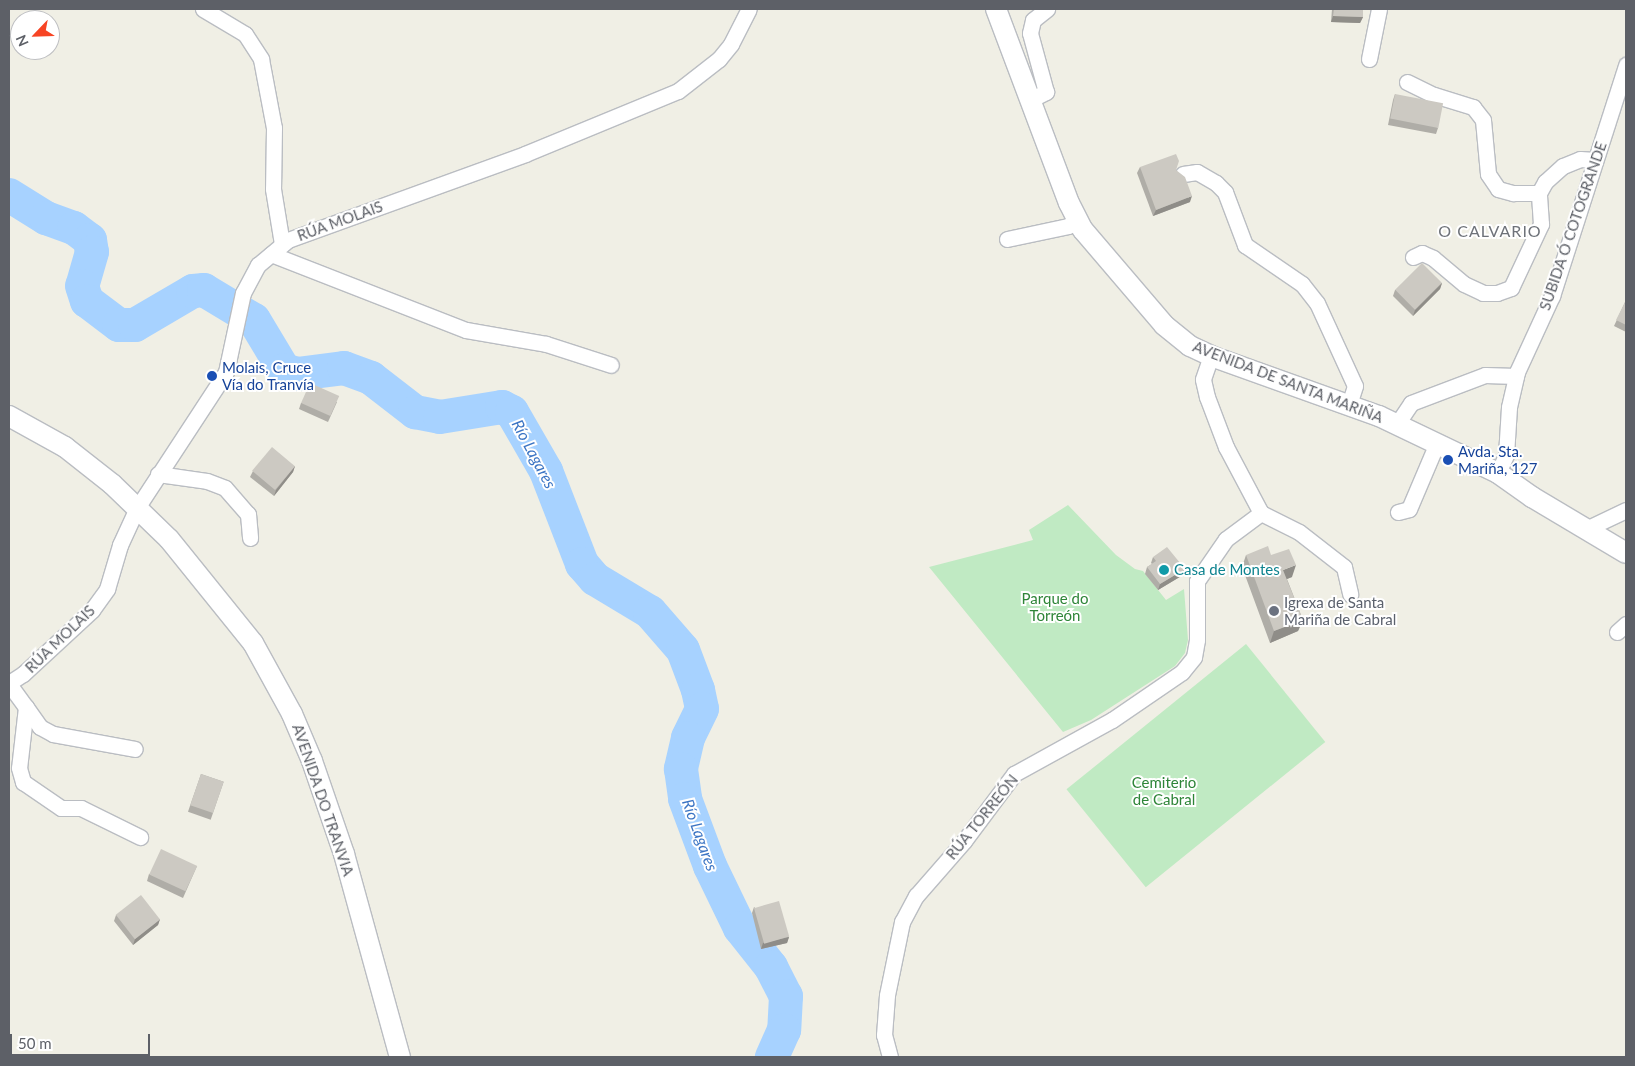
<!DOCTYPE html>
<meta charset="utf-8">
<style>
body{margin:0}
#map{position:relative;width:1635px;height:1066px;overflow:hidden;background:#f0efe5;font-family:Lato,sans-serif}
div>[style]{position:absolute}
.green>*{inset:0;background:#c0eac3;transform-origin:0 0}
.river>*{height:34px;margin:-17px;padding:0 17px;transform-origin:17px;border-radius:17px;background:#a7d2ff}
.roads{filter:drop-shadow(1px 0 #babdc2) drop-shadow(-1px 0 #babdc2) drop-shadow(0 1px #babdc2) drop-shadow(0 -1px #babdc2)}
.street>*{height:15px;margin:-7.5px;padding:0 7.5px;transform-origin:7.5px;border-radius:7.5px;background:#fff}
.secondary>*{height:20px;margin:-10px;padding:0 10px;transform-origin:10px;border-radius:10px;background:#fff}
.wall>*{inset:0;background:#afada7;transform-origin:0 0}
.shaded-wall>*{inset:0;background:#8f8d88}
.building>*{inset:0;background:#ccc9c2;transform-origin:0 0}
.dots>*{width:14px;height:14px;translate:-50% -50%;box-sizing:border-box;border:2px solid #fff;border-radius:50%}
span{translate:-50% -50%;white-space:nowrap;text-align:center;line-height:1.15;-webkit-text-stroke:4px #fff;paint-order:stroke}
.street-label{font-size:15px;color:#5d6067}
.transit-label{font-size:15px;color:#164399}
.left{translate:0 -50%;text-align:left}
.culture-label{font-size:15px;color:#0d838f}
.park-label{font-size:15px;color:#2e8538}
.worship-label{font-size:15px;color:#5b616d}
.neighbourhood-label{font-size:16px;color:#6e7279;letter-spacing:1px}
.water-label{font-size:16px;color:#3c75c4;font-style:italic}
.frame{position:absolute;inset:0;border:10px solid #5d6067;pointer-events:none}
.north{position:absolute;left:10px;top:10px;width:50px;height:50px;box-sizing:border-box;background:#fff;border:1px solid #bebfc2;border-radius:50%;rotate:246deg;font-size:14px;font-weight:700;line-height:20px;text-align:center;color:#5d6067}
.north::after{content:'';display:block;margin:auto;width:18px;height:22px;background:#f74424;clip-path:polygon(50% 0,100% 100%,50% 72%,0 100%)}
.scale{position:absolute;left:10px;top:1034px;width:140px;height:22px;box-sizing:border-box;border:2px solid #5d6067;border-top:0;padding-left:6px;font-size:15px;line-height:18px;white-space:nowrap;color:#5d6067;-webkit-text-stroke:4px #fff;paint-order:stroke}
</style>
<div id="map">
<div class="green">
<i style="clip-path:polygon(1068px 505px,1116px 555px,1135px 569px,1143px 571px,1166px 600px,1184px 589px,1188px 640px,1185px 653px,1175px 666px,1091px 720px,1063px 732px,929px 567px,1033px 540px,1029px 530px)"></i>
<i style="left:1246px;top:644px;width:126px;height:231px;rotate:51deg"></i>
</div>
<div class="river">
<i style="left:9px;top:195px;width:44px;rotate:31.9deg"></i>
<i style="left:46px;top:218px;width:30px;rotate:20deg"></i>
<i style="left:74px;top:228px;width:20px;rotate:37deg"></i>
<i style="left:90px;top:240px;width:12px;rotate:81deg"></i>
<i style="left:92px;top:252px;width:35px;rotate:106deg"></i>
<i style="left:82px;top:286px;width:16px;rotate:72deg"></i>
<i style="left:87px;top:301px;width:40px;rotate:37deg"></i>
<i style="left:119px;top:325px;width:16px"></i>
<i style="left:135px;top:325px;width:67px;rotate:-30.4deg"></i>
<i style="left:193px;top:291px;width:11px;rotate:-5deg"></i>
<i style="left:204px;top:290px;width:58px;rotate:31deg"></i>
<i style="left:254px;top:320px;width:58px;rotate:59deg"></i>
<i style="left:284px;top:370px;width:14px;rotate:17deg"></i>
<i style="left:297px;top:374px;width:47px;rotate:-7.3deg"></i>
<i style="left:344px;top:368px;width:29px;rotate:20deg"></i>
<i style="left:371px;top:378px;width:56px;rotate:37.7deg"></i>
<i style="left:415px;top:412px;width:25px;rotate:11deg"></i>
<i style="left:440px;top:417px;width:63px;rotate:-9.2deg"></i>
<i style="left:502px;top:407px;width:11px;rotate:27deg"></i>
<i style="left:512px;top:412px;width:68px;rotate:60deg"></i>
<i style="left:546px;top:471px;width:100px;rotate:68.8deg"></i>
<i style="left:582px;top:564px;width:20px;rotate:49deg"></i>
<i style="left:595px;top:579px;width:64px;rotate:31deg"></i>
<i style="left:650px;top:612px;width:50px;rotate:49deg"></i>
<i style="left:683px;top:650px;width:43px;rotate:69.4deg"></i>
<i style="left:698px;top:690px;width:19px;rotate:78deg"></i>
<i style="left:702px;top:709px;width:32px;rotate:116deg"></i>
<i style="left:688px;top:738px;width:32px;rotate:103deg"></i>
<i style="left:681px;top:769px;width:30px;rotate:82deg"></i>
<i style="left:685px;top:799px;width:72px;rotate:69.5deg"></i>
<i style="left:710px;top:866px;width:69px;rotate:64.2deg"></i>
<i style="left:740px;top:928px;width:50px;rotate:51.5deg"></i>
<i style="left:771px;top:967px;width:33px;rotate:63deg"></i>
<i style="left:786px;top:996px;width:34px;rotate:93deg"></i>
<i style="left:784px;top:1030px;width:30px;rotate:114deg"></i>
</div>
<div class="roads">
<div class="street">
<i style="left:203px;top:9px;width:49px;rotate:30.8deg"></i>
<i style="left:245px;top:34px;width:30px;rotate:57deg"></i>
<i style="left:261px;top:59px;width:70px;rotate:79.3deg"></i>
<i style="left:274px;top:128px;width:61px;rotate:90.9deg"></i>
<i style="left:273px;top:189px;width:56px;rotate:80.7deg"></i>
<i style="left:1369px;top:59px;width:51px;rotate:-78.7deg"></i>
<i style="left:1407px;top:82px;width:30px;rotate:26deg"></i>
<i style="left:1434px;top:95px;width:41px;rotate:17.1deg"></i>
<i style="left:1473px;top:107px;width:16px;rotate:52deg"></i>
<i style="left:1483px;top:120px;width:54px;rotate:84.7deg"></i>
<i style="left:1488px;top:174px;width:18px;rotate:56deg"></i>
<i style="left:1498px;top:189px;width:16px;rotate:15deg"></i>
<i style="left:1513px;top:193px;width:26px"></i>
<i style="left:1032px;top:99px;width:16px;rotate:-27deg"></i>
<i style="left:1046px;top:92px;width:61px;rotate:-105.2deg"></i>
<i style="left:1030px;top:33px;width:13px;rotate:-77deg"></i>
<i style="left:1033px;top:20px;width:18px;rotate:-38deg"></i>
<i style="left:1183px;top:174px;width:14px;rotate:-8deg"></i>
<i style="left:1197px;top:172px;width:22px;rotate:30deg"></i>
<i style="left:1216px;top:183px;width:13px;rotate:45deg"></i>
<i style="left:1225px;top:192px;width:57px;rotate:69.3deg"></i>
<i style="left:1245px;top:245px;width:69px;rotate:34.4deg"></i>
<i style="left:1302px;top:284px;width:24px;rotate:52deg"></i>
<i style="left:1317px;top:303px;width:91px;rotate:65.4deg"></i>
<i style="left:1355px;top:386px;width:19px;rotate:108deg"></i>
<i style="left:1007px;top:239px;width:62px;rotate:-12deg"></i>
<i style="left:1068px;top:226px;width:12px;rotate:-31deg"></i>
<i style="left:271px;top:254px;width:209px;rotate:21.3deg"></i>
<i style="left:466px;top:330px;width:81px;rotate:9.9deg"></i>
<i style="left:546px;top:344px;width:68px;rotate:17.9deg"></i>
<i style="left:1413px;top:257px;width:10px;rotate:-24deg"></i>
<i style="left:1422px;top:253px;width:12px;rotate:24deg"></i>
<i style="left:1433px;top:258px;width:40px;rotate:40deg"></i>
<i style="left:1464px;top:284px;width:21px;rotate:25deg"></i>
<i style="left:1483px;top:293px;width:14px"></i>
<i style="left:1497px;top:293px;width:15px;rotate:-20deg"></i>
<i style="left:1511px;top:288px;width:71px;rotate:-64.9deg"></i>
<i style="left:1541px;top:224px;width:31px;rotate:-94deg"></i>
<i style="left:1539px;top:193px;width:13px;rotate:-61deg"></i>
<i style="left:1545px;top:182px;width:24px;rotate:-42deg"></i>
<i style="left:1563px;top:166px;width:18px;rotate:-22deg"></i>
<i style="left:1580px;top:159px;width:15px;rotate:4deg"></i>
<i style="left:1397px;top:424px;width:25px;rotate:-56deg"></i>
<i style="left:1411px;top:403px;width:79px;rotate:-20.7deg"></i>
<i style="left:1485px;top:375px;width:31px;rotate:2deg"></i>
<i style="left:1498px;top:473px;width:20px;rotate:-66deg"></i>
<i style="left:1506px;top:455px;width:48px;rotate:-86.4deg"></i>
<i style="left:1509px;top:407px;width:36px;rotate:-77deg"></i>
<i style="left:1517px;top:372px;width:84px;rotate:-65.3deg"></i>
<i style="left:1552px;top:296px;width:243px;rotate:-72.2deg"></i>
<i style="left:158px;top:474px;width:49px;rotate:8.1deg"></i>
<i style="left:207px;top:481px;width:19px;rotate:21deg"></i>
<i style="left:225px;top:488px;width:35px;rotate:49deg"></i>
<i style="left:248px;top:514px;width:24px;rotate:85deg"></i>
<i style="left:1398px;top:512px;width:11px;rotate:-15deg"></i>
<i style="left:1409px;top:509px;width:72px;rotate:-67deg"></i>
<i style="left:1261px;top:513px;width:42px;rotate:26.6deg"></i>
<i style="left:1299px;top:532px;width:57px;rotate:37.9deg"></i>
<i style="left:1344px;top:567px;width:28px;rotate:77deg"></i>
<i style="left:1586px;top:529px;width:44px;rotate:-25.4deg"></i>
<i style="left:1617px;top:632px;width:12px;rotate:-42deg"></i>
<i style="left:9px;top:683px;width:17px;rotate:-33deg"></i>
<i style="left:23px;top:674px;width:94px;rotate:-42.8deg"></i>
<i style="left:92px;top:610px;width:26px;rotate:-54deg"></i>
<i style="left:107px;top:589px;width:46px;rotate:-73.5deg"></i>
<i style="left:120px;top:545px;width:41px;rotate:-65.3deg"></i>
<i style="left:137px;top:508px;width:163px;rotate:-56.8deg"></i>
<i style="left:226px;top:372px;width:81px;rotate:-77.9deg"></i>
<i style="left:243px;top:293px;width:32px;rotate:-62deg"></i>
<i style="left:258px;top:265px;width:39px;rotate:-40deg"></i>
<i style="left:288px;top:240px;width:252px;rotate:-19.9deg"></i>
<i style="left:525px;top:154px;width:165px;rotate:-22.4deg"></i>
<i style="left:678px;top:91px;width:52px;rotate:-38deg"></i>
<i style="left:719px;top:59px;width:19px;rotate:-51deg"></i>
<i style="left:731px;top:44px;width:39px;rotate:-63deg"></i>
<i style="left:9px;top:684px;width:29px;rotate:54deg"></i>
<i style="left:26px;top:707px;width:61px;rotate:96.5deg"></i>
<i style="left:19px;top:768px;width:15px;rotate:74deg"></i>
<i style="left:23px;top:782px;width:46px;rotate:34.4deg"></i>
<i style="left:61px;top:808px;width:20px"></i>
<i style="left:81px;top:808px;width:66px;rotate:26.2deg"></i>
<i style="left:26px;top:707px;width:24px;rotate:55deg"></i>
<i style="left:40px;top:727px;width:15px;rotate:28deg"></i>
<i style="left:53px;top:734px;width:83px;rotate:10.4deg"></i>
<i style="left:890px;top:1057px;width:23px;rotate:-105deg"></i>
<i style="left:884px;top:1035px;width:40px;rotate:-85.7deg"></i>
<i style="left:887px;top:995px;width:75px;rotate:-78.4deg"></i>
<i style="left:902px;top:922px;width:30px;rotate:-62deg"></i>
<i style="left:916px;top:896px;width:73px;rotate:-48.9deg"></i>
<i style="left:964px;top:841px;width:84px;rotate:-53.3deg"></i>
<i style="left:1014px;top:774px;width:112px;rotate:-28.9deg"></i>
<i style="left:1112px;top:720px;width:85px;rotate:-34.4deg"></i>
<i style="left:1182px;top:672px;width:19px;rotate:-51deg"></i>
<i style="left:1194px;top:657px;width:17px;rotate:-80deg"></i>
<i style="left:1197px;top:640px;width:59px;rotate:-90deg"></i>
<i style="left:1197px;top:581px;width:51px;rotate:-55.4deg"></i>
<i style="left:1226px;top:539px;width:44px;rotate:-36.6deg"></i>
<i style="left:1261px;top:513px;width:75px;rotate:-117.9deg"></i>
<i style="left:1226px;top:447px;width:53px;rotate:-110.8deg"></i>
<i style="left:1207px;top:397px;width:18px;rotate:-103deg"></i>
<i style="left:1203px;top:379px;width:24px;rotate:-71deg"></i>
</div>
<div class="secondary">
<i style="left:996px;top:9px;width:207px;rotate:69.4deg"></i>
<i style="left:1069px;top:203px;width:30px;rotate:63deg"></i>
<i style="left:1083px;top:230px;width:125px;rotate:49.5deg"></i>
<i style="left:1164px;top:325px;width:33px;rotate:39deg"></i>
<i style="left:1190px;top:346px;width:23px;rotate:25deg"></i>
<i style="left:1211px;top:356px;width:178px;rotate:19.7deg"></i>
<i style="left:1379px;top:416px;width:132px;rotate:25.6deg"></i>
<i style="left:1498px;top:473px;width:42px;rotate:35.2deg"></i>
<i style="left:1532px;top:497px;width:109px;rotate:30.8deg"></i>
<i style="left:9px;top:416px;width:64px;rotate:29deg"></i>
<i style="left:65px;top:447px;width:60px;rotate:38.2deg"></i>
<i style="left:112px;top:484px;width:79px;rotate:44deg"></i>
<i style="left:169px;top:539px;width:134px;rotate:51.1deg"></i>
<i style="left:253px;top:643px;width:81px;rotate:61.2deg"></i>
<i style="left:292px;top:714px;width:51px;rotate:66.9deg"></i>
<i style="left:312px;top:761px;width:98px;rotate:71deg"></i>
<i style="left:344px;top:854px;width:211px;rotate:74.6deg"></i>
</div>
</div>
<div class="wall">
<i style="clip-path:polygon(1332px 9px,1363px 9px,1363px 17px,1360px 23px,1331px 22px)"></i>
<i style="clip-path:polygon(1395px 94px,1438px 128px,1436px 134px,1388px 125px,1393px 100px)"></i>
<i style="clip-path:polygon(1140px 167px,1176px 170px,1190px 202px,1153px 216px,1137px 173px)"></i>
<i style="clip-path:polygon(1442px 283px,1440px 289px,1413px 316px,1393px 296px,1395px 290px)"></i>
<i style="clip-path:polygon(1626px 300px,1626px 332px,1614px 326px)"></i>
<i style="clip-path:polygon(337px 402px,328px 422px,299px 409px,301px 403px)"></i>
<i style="clip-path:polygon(295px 466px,293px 472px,274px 496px,250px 477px,253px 471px)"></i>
<i style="clip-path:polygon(1246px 555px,1292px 577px,1287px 579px,1303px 620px,1298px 631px,1270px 643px,1242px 567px)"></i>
<i style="clip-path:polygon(1153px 557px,1183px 575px,1158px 590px,1145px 574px,1147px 567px,1152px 564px,1151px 563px)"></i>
<i style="left:201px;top:774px;width:24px;height:40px;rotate:19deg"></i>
<i style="clip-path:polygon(197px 866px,183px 898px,147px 881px,149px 874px)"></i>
<i style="clip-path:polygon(754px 907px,789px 937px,787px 943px,761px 949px,752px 913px)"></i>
<i style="clip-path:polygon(116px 915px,160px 919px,158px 925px,133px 945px,114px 921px)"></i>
</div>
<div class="shaded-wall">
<i style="clip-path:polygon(1333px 16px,1363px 17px,1360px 23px,1331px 22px)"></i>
<i style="clip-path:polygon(1192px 196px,1190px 202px,1153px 216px,1156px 210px)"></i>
<i style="clip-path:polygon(1442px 283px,1440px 289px,1413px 316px,1415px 310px)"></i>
<i style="clip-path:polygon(295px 466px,293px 472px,274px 496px,276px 490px)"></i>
<i style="clip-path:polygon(1296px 565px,1292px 577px,1279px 582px,1283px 570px)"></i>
<i style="clip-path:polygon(1185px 569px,1183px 575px,1158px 590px,1160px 584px)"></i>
<i style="clip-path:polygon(1303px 620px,1298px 631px,1270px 643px,1274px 631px)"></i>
<i style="clip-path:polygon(160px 919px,158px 925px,133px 945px,135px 939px)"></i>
<i style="clip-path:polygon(789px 937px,787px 943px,761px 949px,763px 943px)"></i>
</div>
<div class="building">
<i style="clip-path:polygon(1334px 9px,1363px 9px,1363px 17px,1333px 16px)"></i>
<i style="left:1395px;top:94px;width:49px;height:25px;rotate:11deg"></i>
<i style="clip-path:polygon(1176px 154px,1179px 161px,1176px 170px,1185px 177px,1192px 196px,1156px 210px,1140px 167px)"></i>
<i style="left:1422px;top:263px;width:28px;height:38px;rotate:45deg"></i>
<i style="clip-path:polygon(1626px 300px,1626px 325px,1616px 320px)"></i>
<i style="left:310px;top:383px;width:32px;height:22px;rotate:24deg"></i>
<i style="left:272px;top:447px;width:30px;height:31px;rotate:40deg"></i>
<i style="clip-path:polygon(1268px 546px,1271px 555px,1289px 549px,1296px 565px,1283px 570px,1303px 620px,1274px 631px,1246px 555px)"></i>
<i style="clip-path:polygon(1167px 547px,1185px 569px,1160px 584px,1147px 567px,1156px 561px,1153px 557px)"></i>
<i style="left:201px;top:774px;width:24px;height:33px;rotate:19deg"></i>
<i style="left:161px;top:849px;width:40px;height:28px;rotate:25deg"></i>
<i style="left:141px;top:895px;width:31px;height:32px;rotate:52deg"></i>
<i style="left:779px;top:901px;width:37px;height:26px;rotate:74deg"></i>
</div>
<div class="dots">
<i style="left:212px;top:376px;background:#1a4fb4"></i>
<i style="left:1448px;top:460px;background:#1a4fb4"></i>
<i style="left:1164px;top:570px;background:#0f9aa8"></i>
<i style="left:1274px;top:611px;background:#6b7280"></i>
</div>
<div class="street-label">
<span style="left:340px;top:221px;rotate:-20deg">RÚA MOLAIS</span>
<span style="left:1573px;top:226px;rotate:-71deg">SUBIDA Ó COTOGRANDE</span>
<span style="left:1288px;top:382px;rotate:21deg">AVENIDA DE SANTA MARIÑA</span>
<span style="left:60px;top:639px;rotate:-44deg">RÚA MOLAIS</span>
<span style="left:323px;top:800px;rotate:71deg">AVENIDA DO TRANVIA</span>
<span style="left:982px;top:817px;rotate:-51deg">RÚA TORREÓN</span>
</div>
<div class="transit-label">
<span class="left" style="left:222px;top:376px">Molais, Cruce<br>Vía do Tranvía</span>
<span class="left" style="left:1458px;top:460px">Avda. Sta.<br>Mariña, 127</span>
</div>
<div class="culture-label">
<span class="left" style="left:1174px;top:570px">Casa de Montes</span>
</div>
<div class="park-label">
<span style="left:1055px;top:607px">Parque do<br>Torreón</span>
<span style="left:1164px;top:791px">Cemiterio<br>de Cabral</span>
</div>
<div class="worship-label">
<span class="left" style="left:1284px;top:611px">Igrexa de Santa<br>Mariña de Cabral</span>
</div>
<div class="neighbourhood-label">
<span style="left:1490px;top:231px">O CALVARIO</span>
</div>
<div class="water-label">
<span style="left:534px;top:454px;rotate:62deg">Río Lagares</span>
<span style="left:700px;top:835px;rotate:70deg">Río Lagares</span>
</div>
<div class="frame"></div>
<div class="north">N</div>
<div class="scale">50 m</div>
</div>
